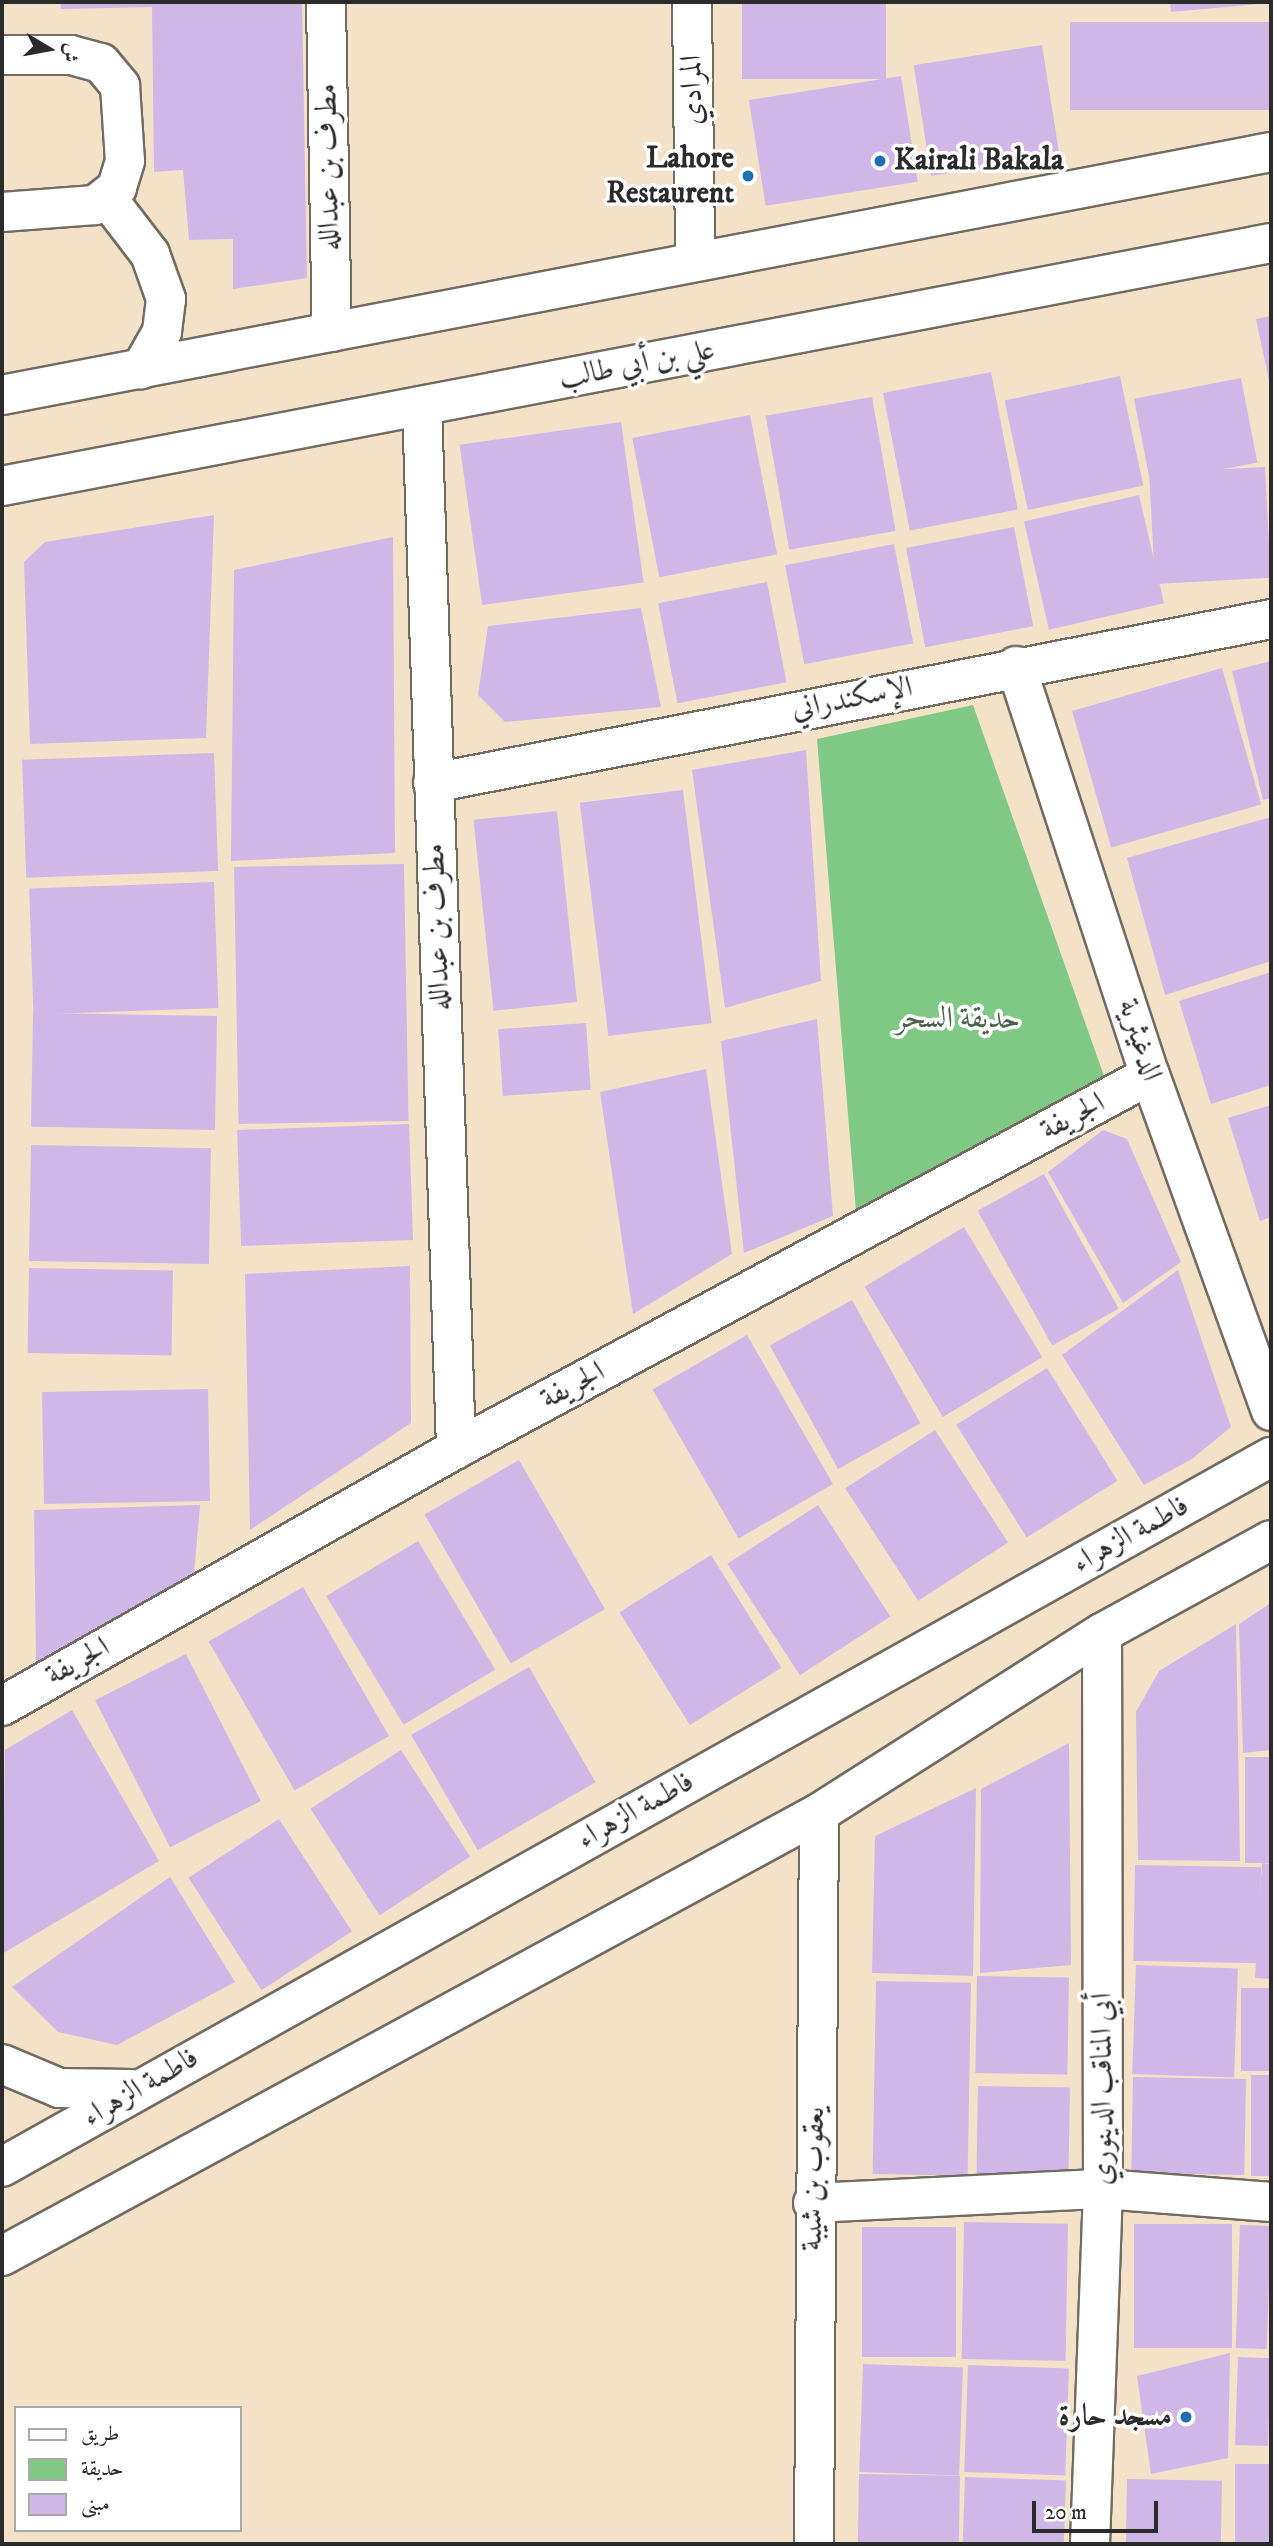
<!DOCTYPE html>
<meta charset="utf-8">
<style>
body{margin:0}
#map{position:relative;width:1273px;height:2546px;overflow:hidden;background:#f3e2c7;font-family:"IM FELL DW Pica",Amiri,serif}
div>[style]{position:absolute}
.green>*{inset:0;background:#80c985}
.building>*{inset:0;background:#cfb8e8;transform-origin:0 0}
.roads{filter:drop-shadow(2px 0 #716b62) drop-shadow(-2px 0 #716b62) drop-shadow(0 2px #716b62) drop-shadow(0 -2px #716b62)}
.minor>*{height:38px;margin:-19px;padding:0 19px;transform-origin:19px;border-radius:19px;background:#fff}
.major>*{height:38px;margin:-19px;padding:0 19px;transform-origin:19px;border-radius:19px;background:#fff}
.dots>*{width:19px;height:19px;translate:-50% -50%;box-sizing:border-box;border:4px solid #fff;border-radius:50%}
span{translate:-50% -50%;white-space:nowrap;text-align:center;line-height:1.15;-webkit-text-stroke:7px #fff;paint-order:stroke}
.street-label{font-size:30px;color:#2b2b2b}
.poi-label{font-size:30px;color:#2b2b2b;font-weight:700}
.right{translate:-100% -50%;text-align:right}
.left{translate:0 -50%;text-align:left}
.park-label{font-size:30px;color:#49624a}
.frame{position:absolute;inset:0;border:4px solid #2b2b2b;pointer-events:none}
.legend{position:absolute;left:14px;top:2406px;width:228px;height:126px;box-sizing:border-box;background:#fff;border:2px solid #aaa;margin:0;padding:9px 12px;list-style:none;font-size:21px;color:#2b2b2b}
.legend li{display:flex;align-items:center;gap:14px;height:35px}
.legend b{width:35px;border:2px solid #aaa}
.north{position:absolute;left:14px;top:14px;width:70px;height:70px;-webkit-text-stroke:5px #fff;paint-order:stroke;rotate:100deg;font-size:19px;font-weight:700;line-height:28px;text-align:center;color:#2b2b2b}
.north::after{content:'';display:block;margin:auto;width:24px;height:32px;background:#2b2b2b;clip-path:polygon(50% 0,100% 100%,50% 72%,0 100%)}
.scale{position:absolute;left:1032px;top:2501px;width:126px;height:32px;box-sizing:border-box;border:4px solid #2b2b2b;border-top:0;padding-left:9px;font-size:21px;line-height:24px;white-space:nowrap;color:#2b2b2b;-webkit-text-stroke:5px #fff;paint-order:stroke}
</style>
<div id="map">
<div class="green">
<i style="clip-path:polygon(973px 705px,1104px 1076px,856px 1211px,817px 739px)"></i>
</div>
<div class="building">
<i style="clip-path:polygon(60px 2px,302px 2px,307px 278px,233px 289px,233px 239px,189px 240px,183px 170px,154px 172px,152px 7px,61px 9px)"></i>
<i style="left:742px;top:2px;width:144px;height:77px"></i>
<i style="clip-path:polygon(1170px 2px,1259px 2px,1259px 4px,1171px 12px)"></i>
<i style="left:1271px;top:22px;width:88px;height:201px;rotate:90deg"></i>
<i style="left:1042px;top:45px;width:112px;height:130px;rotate:81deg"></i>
<i style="left:901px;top:76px;width:107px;height:154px;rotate:81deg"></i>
<i style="clip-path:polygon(1271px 316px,1271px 385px,1270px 385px,1256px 319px)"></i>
<i style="left:991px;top:372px;width:140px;height:110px;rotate:79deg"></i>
<i style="left:1120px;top:376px;width:112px;height:118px;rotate:78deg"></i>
<i style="left:1241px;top:378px;width:86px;height:109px;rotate:79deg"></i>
<i style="left:872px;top:397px;width:136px;height:108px;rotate:80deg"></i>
<i style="left:750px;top:415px;width:142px;height:120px;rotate:79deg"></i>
<i style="left:621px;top:422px;width:162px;height:163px;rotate:82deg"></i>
<i style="left:1265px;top:467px;width:111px;height:116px;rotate:87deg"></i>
<i style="left:1139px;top:495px;width:111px;height:118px;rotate:77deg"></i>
<i style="clip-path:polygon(214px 515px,206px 738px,30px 744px,24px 562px,45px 542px)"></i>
<i style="left:1014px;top:527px;width:101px;height:110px;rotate:79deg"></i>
<i style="clip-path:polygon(393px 537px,395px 853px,231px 861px,234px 570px)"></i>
<i style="left:894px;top:544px;width:101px;height:111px;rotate:79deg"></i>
<i style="left:767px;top:582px;width:102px;height:111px;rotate:79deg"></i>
<i style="clip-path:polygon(641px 608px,661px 707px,505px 722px,478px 695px,488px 626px)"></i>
<i style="clip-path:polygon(1271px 661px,1271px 798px,1263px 800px,1232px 671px)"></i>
<i style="left:1222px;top:668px;width:142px;height:156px;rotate:74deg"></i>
<i style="clip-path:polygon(806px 750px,821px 981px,725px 1008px,692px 770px)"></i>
<i style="left:214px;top:753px;width:118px;height:192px;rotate:88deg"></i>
<i style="left:683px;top:790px;width:235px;height:104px;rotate:83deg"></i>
<i style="left:557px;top:811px;width:192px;height:84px;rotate:84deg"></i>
<i style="clip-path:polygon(1271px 817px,1271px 961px,1165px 995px,1127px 858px)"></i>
<i style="left:404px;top:864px;width:257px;height:170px;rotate:89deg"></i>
<i style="left:214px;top:882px;width:126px;height:185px;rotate:88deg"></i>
<i style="clip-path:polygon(1271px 972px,1271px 1085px,1211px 1104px,1179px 1001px)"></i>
<i style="left:217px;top:1016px;width:114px;height:184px;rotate:91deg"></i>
<i style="clip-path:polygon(817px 1019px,833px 1216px,744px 1253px,721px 1041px)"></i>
<i style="left:586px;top:1023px;width:67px;height:88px;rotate:86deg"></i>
<i style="clip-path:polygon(706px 1069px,732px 1254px,633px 1314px,600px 1092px)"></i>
<i style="clip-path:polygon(1271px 1105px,1271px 1217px,1260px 1221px,1228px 1118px)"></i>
<i style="left:409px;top:1124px;width:116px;height:172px;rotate:88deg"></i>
<i style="clip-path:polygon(1103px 1130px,1127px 1139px,1181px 1262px,1123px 1303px,1048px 1172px)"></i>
<i style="left:31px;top:1145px;width:180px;height:116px;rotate:1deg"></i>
<i style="left:1044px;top:1174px;width:154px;height:76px;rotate:61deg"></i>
<i style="left:964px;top:1227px;width:152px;height:116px;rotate:59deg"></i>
<i style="clip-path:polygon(410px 1266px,411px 1423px,250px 1530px,245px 1274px)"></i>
<i style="left:29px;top:1268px;width:144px;height:85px;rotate:1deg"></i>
<i style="clip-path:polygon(1178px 1270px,1231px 1427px,1192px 1459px,1144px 1485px,1062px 1355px)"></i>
<i style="left:852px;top:1300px;width:141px;height:94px;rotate:61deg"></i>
<i style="left:747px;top:1335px;width:172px;height:109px;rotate:60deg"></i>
<i style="left:1047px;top:1368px;width:133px;height:107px;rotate:58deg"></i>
<i style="left:208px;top:1389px;width:112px;height:166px;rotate:89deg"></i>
<i style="left:935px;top:1430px;width:134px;height:107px;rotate:57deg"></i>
<i style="left:519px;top:1460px;width:172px;height:109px;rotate:60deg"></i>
<i style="clip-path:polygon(200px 1505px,194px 1574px,113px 1629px,36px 1662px,34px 1510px)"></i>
<i style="left:818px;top:1505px;width:133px;height:108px;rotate:57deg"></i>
<i style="left:418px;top:1541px;width:150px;height:107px;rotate:59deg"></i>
<i style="left:711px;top:1555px;width:133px;height:108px;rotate:58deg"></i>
<i style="left:303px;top:1587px;width:172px;height:109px;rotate:60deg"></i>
<i style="clip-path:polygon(1271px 1603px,1271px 1750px,1243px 1753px,1239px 1624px)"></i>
<i style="clip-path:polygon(1236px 1624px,1240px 1861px,1138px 1860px,1136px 1712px,1159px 1671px)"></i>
<i style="left:186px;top:1654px;width:165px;height:102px;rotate:63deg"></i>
<i style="left:529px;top:1667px;width:133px;height:136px;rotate:60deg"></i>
<i style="clip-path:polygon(72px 1710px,159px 1861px,2px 1954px,5px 1750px)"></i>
<i style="clip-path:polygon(1069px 1743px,1071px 1965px,980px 1973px,981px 1789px)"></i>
<i style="left:401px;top:1750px;width:127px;height:108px;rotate:57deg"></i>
<i style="left:1271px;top:1757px;width:106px;height:26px;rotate:90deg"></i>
<i style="clip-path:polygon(976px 1788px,973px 1976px,872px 1973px,875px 1836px)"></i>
<i style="left:279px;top:1819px;width:134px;height:108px;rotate:57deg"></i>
<i style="clip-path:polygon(1262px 1863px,1271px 1864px,1271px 1979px,1255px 1978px)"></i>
<i style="left:1135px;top:1865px;width:126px;height:96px;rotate:1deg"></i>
<i style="clip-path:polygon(170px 1877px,235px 1982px,117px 2045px,58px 2032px,12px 1987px)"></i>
<i style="left:1136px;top:1965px;width:102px;height:109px;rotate:2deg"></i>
<i style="left:977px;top:1976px;width:92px;height:97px;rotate:1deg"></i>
<i style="left:876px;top:1981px;width:95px;height:193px;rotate:1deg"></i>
<i style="left:1241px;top:1988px;width:30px;height:83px"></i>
<i style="left:1251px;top:2075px;width:20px;height:101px"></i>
<i style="left:1133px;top:2077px;width:113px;height:96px;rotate:1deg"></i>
<i style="left:978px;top:2086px;width:92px;height:97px;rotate:1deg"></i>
<i style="left:964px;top:2222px;width:104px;height:137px;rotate:1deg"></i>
<i style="left:1232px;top:2224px;width:124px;height:98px;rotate:90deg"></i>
<i style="left:1240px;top:2225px;width:31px;height:123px;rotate:2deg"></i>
<i style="left:862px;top:2227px;width:94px;height:130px"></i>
<i style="clip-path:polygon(1230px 2353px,1228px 2458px,1151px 2474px,1137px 2376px)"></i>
<i style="left:1238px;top:2357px;width:33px;height:88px;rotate:2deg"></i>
<i style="left:863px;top:2364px;width:100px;height:108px;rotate:2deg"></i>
<i style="left:968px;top:2365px;width:101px;height:107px;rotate:2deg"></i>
<i style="left:1235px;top:2464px;width:36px;height:80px"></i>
<i style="left:859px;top:2474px;width:101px;height:70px;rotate:1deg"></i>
<i style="left:965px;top:2477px;width:101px;height:67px;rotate:2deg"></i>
<i style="left:1127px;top:2479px;width:95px;height:65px;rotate:1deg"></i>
</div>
<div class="roads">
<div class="minor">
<i style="left:326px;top:2px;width:330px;rotate:89deg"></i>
<i style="left:692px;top:2px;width:259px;rotate:89.3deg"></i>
<i style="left:2px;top:55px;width:69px"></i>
<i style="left:71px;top:55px;width:31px;rotate:15deg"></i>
<i style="left:101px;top:63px;width:30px;rotate:50deg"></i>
<i style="left:120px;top:86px;width:75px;rotate:86.2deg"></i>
<i style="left:125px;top:161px;width:28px;rotate:107deg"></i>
<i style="left:117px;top:188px;width:28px;rotate:142deg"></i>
<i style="left:95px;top:205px;width:93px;rotate:175.7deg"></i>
<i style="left:107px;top:198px;width:71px;rotate:52.5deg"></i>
<i style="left:150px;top:254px;width:48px;rotate:70.4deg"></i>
<i style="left:166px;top:299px;width:33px;rotate:97deg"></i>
<i style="left:162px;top:332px;width:43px;rotate:119.6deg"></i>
<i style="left:422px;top:406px;width:1044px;rotate:88.13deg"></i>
<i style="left:1016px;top:666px;width:430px;rotate:71.9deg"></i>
<i style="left:1150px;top:1075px;width:357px;rotate:70.2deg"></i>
<i style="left:433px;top:783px;width:854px;rotate:-11.07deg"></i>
<i style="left:2px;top:1706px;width:522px;rotate:-29.51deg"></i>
<i style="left:456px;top:1449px;width:788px;rotate:-28.32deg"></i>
<i style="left:813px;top:2203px;width:290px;rotate:-2.8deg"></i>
<i style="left:1103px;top:2189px;width:169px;rotate:4.4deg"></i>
<i style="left:814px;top:2544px;width:731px;rotate:-89.61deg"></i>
<i style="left:1090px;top:2544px;width:355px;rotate:-87.9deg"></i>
<i style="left:1103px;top:2189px;width:556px;rotate:-90.1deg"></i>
</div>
<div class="major">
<i style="left:2px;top:395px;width:1292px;rotate:-10.84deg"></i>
<i style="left:2px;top:486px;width:1292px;rotate:-10.84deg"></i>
<i style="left:2px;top:2064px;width:62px;rotate:22.8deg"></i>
<i style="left:59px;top:2088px;width:73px;rotate:0.8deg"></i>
<i style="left:2px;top:2167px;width:1454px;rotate:-29.23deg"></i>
<i style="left:2px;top:2256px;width:929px;rotate:-28.47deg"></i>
<i style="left:819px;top:1813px;width:335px;rotate:-32.5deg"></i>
<i style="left:1102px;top:1633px;width:193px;rotate:-28.8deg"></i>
</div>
</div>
<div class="dots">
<i style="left:880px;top:161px;background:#1f6fb2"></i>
<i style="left:748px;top:176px;background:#1f6fb2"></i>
<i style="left:1186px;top:2417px;background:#1f6fb2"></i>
</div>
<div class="street-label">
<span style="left:693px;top:90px;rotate:-91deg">المرادي</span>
<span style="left:329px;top:167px;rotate:-91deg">مطرف بن عبدالله</span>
<span style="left:637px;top:365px;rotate:-11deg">علي بن أبي طالب</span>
<span style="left:852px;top:699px;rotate:-11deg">الإسكندراني</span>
<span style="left:438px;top:927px;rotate:-92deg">مطرف بن عبدالله</span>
<span style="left:1139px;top:1040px;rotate:72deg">الدغيثرية</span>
<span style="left:1073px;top:1117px;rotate:-28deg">الجريفة</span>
<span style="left:573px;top:1386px;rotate:-28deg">الجريفة</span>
<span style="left:1131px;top:1535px;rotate:-29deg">فاطمة الزهراء</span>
<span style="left:78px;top:1662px;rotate:-29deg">الجريفة</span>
<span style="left:636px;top:1811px;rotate:-29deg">فاطمة الزهراء</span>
<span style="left:141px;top:2088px;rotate:-30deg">فاطمة الزهراء</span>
<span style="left:1103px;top:2089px;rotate:-90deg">أبي المناقب الدينوري</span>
<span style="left:814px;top:2179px;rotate:-89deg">يعقوب بن شيبة</span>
</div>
<div class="poi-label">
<span class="right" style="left:734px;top:176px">Lahore<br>Restaurent</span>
<span class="left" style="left:894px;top:161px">Kairali Bakala</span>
<span class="right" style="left:1172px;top:2417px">مسجد حارة</span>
</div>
<div class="park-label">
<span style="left:958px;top:1019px">حديقة السحر</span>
</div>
<div class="frame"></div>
<ul class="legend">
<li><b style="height:9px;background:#fff"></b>طريق</li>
<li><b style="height:19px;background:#80c985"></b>حديقة</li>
<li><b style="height:19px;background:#cfb8e8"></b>مبنى</li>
</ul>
<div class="north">ش</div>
<div class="scale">20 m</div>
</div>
